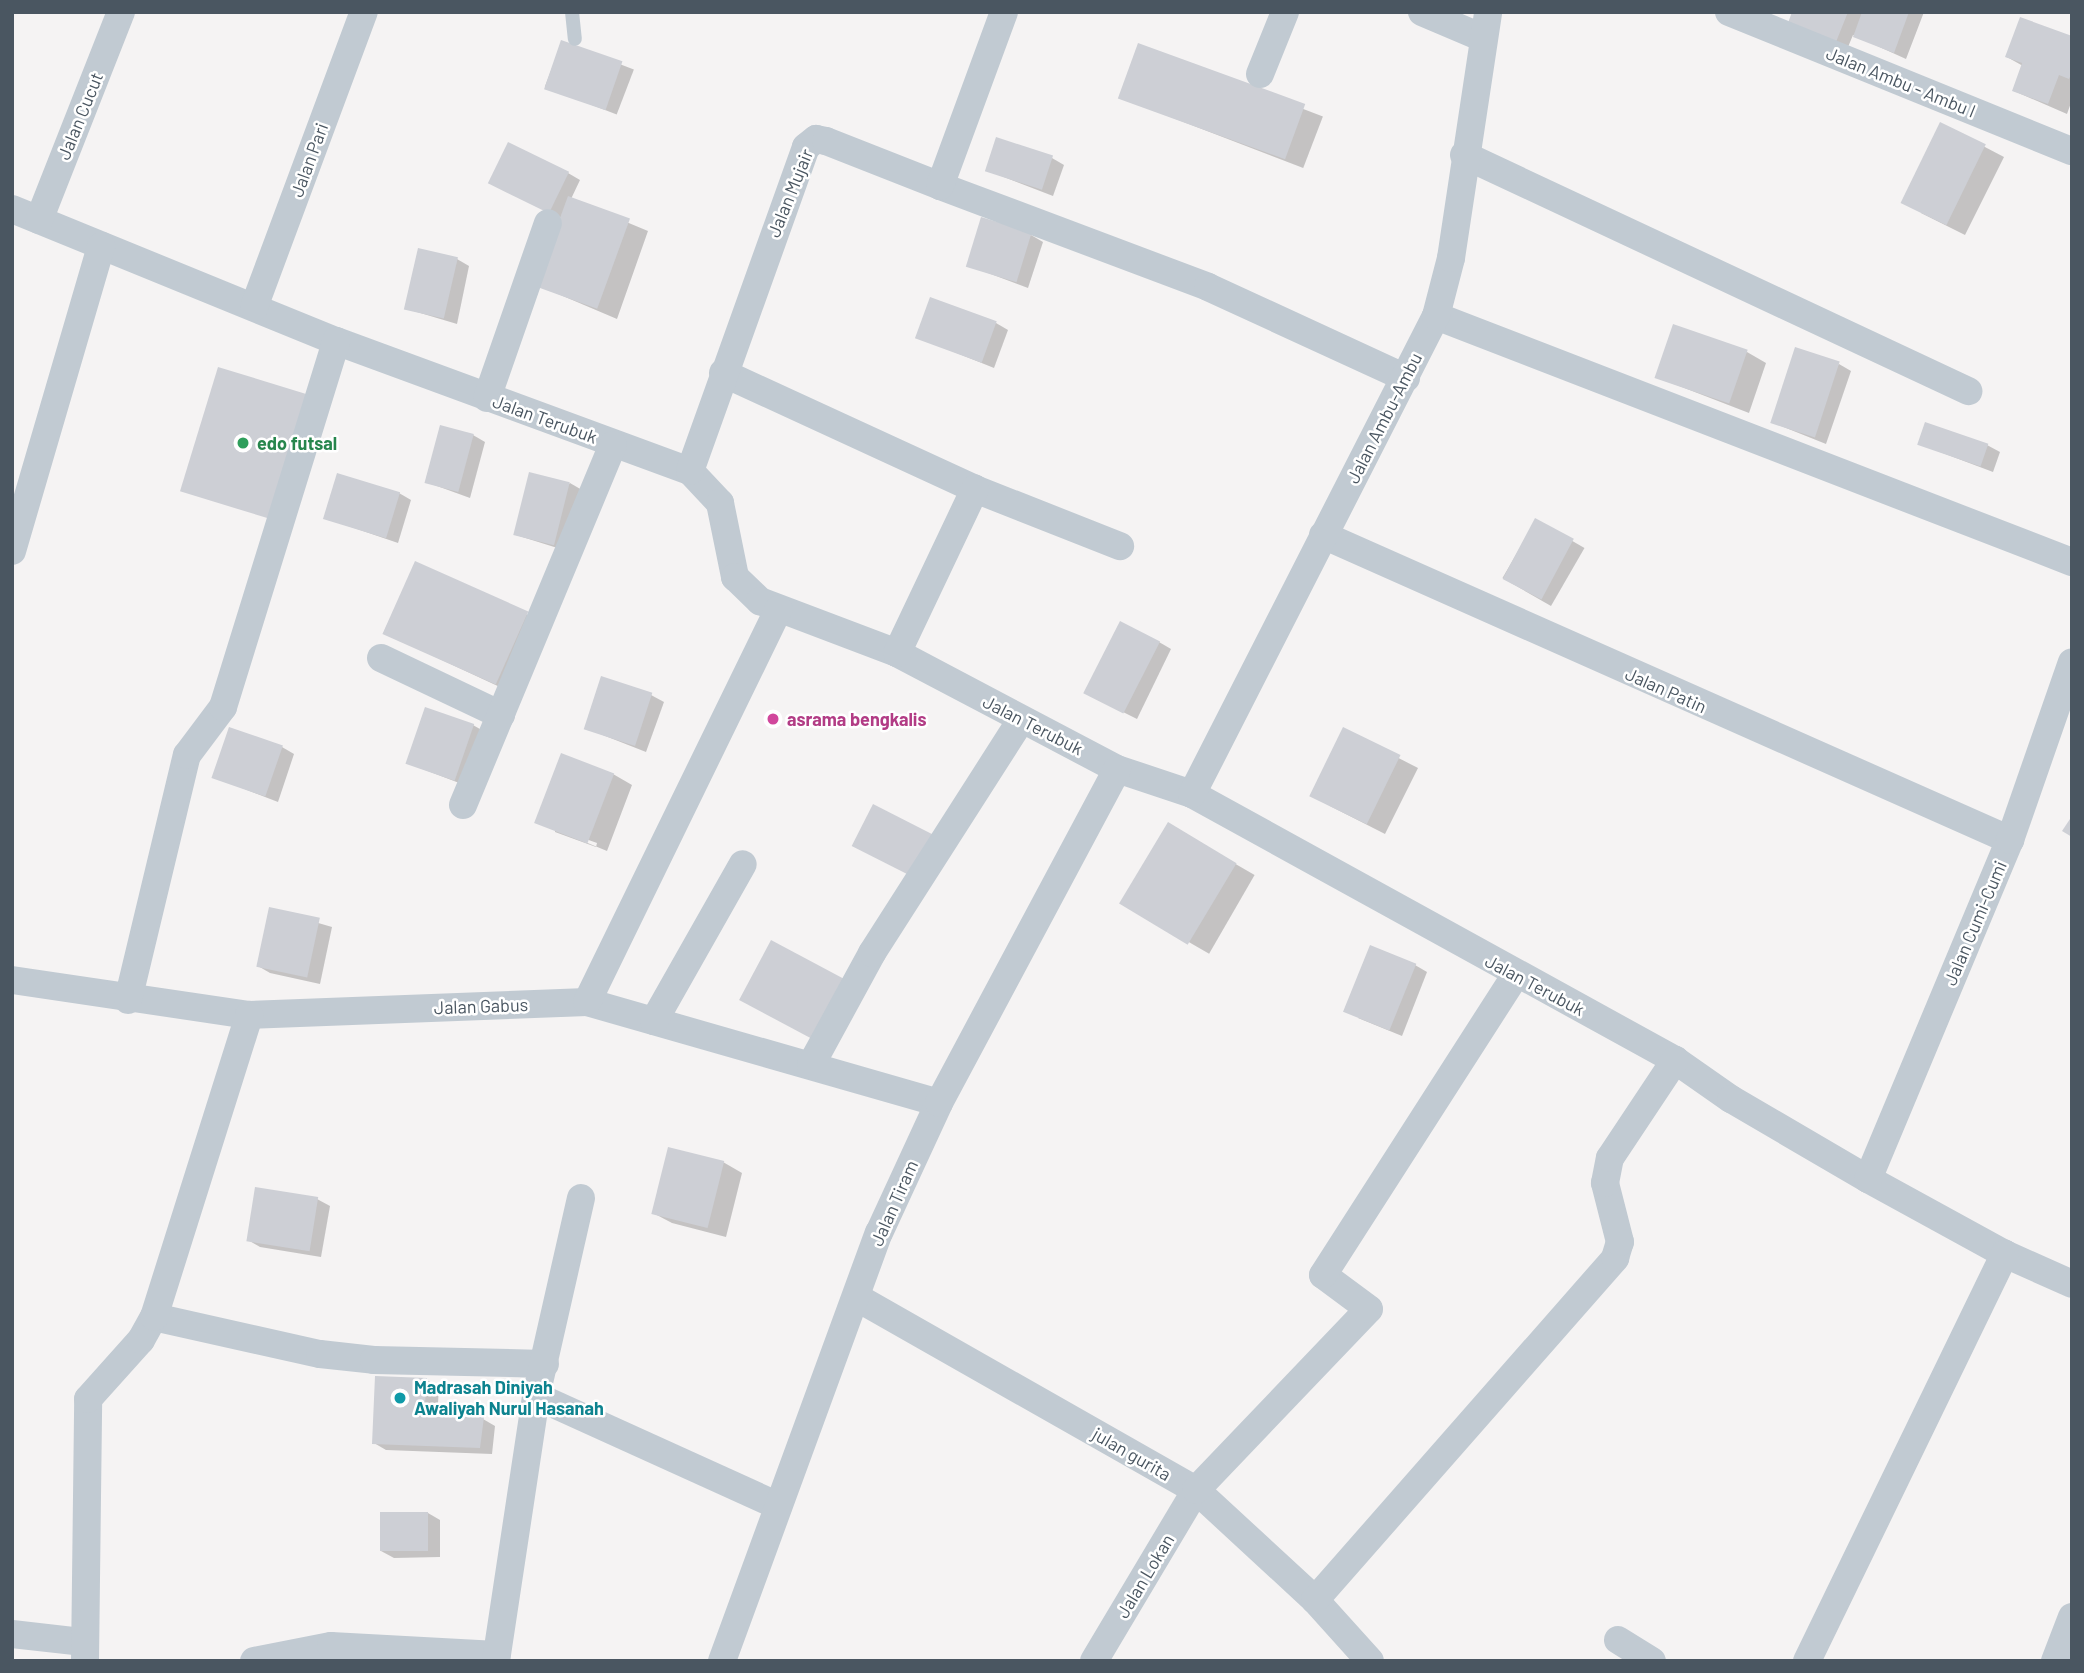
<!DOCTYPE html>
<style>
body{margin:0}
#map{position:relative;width:2084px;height:1673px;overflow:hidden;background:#f5f3f3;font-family:Barlow,sans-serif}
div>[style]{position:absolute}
.shadow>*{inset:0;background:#0003;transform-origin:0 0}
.building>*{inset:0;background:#cdcfd5;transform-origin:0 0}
.service>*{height:14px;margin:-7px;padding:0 7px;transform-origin:7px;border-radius:7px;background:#c1cad2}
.minor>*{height:28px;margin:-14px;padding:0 14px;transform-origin:14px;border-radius:14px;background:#c1cad2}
.dots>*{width:19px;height:19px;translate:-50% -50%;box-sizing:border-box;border:4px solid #fff;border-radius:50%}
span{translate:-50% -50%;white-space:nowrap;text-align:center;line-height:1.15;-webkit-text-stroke:5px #fff;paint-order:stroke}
.street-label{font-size:18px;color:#4a5661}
.leisure-label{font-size:18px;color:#27864d;font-weight:700}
.left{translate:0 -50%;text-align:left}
.hotel-label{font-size:18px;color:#b23c85;font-weight:700}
.culture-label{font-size:18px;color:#0d838f;font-weight:700}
.frame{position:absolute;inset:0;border:14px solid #4a5661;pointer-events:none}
</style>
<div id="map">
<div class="shadow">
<i style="clip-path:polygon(1794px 12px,1924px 12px,1906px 59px,1853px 35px,1848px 47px,1802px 29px)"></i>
<i style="clip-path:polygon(2072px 38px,2072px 100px,2067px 114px,2014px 91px,2023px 66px,2007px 57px)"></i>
<i style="left:562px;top:42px;width:77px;height:48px;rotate:21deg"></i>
<i style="left:1139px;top:46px;width:197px;height:55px;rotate:21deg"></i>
<i style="clip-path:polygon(1941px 124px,2004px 157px,1965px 235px,1921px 213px)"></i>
<i style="clip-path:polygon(1052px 158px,1064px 165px,1053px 196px,986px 170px)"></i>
<i style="clip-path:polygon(568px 173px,580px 180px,571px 199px,648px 231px,617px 319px,537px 285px,562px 218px,503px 190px)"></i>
<i style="clip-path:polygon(1031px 235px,1043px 242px,1028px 288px,967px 265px)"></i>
<i style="clip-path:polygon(457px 259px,469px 266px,457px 324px,407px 309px)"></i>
<i style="clip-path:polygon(996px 323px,1008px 330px,994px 368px,917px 337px)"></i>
<i style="clip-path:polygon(1747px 352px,1766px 363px,1749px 413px,1656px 377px)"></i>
<i style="clip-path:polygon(1839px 364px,1851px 371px,1826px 444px,1771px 422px)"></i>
<i style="clip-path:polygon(473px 435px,485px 442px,470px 498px,426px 482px)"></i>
<i style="clip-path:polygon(1919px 444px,1987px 445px,2000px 452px,1993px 472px)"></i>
<i style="clip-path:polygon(570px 483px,582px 490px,567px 551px,516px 535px)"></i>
<i style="clip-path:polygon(399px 493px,411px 500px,398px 543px,325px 518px)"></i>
<i style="left:1536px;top:520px;width:56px;height:67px;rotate:30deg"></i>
<i style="left:416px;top:563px;width:144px;height:77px;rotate:25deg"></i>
<i style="clip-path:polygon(1159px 642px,1171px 649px,1137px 719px,1099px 700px)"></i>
<i style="clip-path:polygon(651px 695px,664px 702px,646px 752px,585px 728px)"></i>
<i style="clip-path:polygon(473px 725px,485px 732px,467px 786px,407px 763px)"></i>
<i style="clip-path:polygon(1344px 730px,1418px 768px,1385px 834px,1330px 806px)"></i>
<i style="clip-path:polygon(282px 747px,294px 754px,278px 802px,214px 777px)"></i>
<i style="clip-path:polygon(evenodd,613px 774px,632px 785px,607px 851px,537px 822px,613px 774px,555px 828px,597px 843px,596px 847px,555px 832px,555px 828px)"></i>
<i style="left:1168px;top:825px;width:100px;height:91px;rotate:30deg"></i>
<i style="clip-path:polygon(270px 909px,332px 927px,320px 984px,270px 973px,258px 966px)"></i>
<i style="clip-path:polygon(1415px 965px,1427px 972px,1402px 1036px,1358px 1018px)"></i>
<i style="clip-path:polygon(723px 1162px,742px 1173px,726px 1237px,672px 1223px,653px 1213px)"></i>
<i style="clip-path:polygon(317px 1199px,330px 1206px,321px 1257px,260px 1247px,248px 1240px)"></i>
<i style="clip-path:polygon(427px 1380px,439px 1387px,437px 1419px,483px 1419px,495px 1426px,492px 1454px,386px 1450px,374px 1443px)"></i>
<i style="clip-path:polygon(428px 1513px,440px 1520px,440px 1557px,394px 1558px,381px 1551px)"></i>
</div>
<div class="building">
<i style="clip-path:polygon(1792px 12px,1848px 12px,1836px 42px,1788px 23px)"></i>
<i style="clip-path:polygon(1862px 12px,1909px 12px,1894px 53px,1853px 37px)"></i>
<i style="clip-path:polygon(2020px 17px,2072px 36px,2072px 72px,2069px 79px,2059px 75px,2048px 104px,2012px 91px,2022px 63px,2005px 57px)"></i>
<i style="left:561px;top:40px;width:65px;height:52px;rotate:19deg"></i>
<i style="left:1138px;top:43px;width:178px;height:59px;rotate:20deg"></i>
<i style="left:1940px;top:122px;width:51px;height:90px;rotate:26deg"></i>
<i style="left:996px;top:137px;width:60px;height:36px;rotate:18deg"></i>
<i style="left:508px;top:142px;width:68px;height:46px;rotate:26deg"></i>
<i style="left:568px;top:196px;width:66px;height:96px;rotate:20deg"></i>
<i style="left:981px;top:217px;width:53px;height:52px;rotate:17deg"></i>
<i style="left:418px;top:248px;width:41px;height:63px;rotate:13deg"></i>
<i style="left:930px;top:297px;width:71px;height:44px;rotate:20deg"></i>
<i style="left:1673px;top:324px;width:79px;height:57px;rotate:19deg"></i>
<i style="left:1795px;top:347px;width:47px;height:80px;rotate:18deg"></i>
<i style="left:218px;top:367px;width:93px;height:130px;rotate:17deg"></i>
<i style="left:1925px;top:422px;width:67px;height:24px;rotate:19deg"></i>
<i style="left:440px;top:425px;width:35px;height:60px;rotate:15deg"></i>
<i style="left:529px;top:472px;width:42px;height:65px;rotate:14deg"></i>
<i style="left:337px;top:473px;width:66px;height:48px;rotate:17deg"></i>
<i style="left:1535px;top:518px;width:44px;height:69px;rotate:28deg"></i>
<i style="left:415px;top:561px;width:124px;height:80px;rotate:24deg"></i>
<i style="left:1120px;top:621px;width:45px;height:81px;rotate:27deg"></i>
<i style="left:601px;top:676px;width:54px;height:56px;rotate:18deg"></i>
<i style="left:425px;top:707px;width:52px;height:60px;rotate:19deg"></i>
<i style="left:229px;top:727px;width:57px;height:54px;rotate:19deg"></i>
<i style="left:1343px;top:727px;width:64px;height:77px;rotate:26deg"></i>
<i style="left:561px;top:753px;width:57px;height:75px;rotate:21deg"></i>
<i style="left:873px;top:804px;width:71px;height:47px;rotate:27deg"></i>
<i style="clip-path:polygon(2072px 816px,2072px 837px,2062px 831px)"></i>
<i style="left:1168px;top:822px;width:80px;height:95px;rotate:31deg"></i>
<i style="left:269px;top:907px;width:52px;height:61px;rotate:12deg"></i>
<i style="left:771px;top:940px;width:84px;height:68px;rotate:28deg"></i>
<i style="left:1370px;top:945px;width:50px;height:72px;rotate:22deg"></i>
<i style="left:668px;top:1147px;width:58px;height:69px;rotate:14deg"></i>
<i style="left:255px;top:1187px;width:64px;height:55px;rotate:9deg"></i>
<i style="clip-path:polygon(375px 1376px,427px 1378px,424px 1417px,484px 1417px,480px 1448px,372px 1444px)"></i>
<i style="left:428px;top:1512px;width:39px;height:48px;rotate:90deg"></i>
</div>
<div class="service">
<i style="left:572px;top:12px;width:27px;rotate:84deg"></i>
</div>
<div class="minor">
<i style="left:1422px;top:12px;width:66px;rotate:23.1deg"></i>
<i style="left:1729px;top:12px;width:370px;rotate:22.1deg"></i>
<i style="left:1260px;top:74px;width:67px;rotate:-68deg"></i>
<i style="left:1464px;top:155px;width:557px;rotate:25.09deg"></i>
<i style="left:940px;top:186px;width:286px;rotate:20.6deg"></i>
<i style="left:1208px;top:287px;width:218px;rotate:24.7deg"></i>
<i style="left:12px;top:209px;width:350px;rotate:22.2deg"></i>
<i style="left:336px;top:341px;width:377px;rotate:20.2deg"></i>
<i style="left:690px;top:471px;width:44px;rotate:46.8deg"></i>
<i style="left:720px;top:503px;width:76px;rotate:78.5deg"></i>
<i style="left:735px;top:577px;width:35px;rotate:44deg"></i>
<i style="left:760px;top:601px;width:147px;rotate:20.8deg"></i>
<i style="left:897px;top:653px;width:249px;rotate:27.8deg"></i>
<i style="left:1117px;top:769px;width:79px;rotate:18.4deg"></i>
<i style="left:1192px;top:794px;width:551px;rotate:28.84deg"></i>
<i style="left:1675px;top:1060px;width:68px;rotate:34.9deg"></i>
<i style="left:1731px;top:1099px;width:159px;rotate:30.3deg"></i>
<i style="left:1868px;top:1179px;width:156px;rotate:28.7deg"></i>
<i style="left:2005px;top:1254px;width:73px;rotate:24.1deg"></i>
<i style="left:39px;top:220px;width:224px;rotate:-68.5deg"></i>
<i style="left:254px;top:307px;width:315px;rotate:-69.6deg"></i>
<i style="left:1436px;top:316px;width:682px;rotate:21.15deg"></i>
<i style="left:723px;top:373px;width:277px;rotate:24.7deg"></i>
<i style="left:975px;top:489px;width:156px;rotate:21.5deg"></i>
<i style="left:487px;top:398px;width:185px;rotate:-70.8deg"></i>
<i style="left:690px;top:471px;width:344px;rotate:-70.3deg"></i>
<i style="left:806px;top:147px;width:13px;rotate:-39deg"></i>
<i style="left:816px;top:139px;width:10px;rotate:11deg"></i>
<i style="left:826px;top:141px;width:123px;rotate:21.5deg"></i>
<i style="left:940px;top:186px;width:185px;rotate:-69.8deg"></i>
<i style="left:1323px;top:535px;width:752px;rotate:23.94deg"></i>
<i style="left:12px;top:551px;width:318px;rotate:-73.7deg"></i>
<i style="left:897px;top:653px;width:182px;rotate:-64.6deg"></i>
<i style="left:381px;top:658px;width:133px;rotate:25.4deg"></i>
<i style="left:1192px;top:794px;width:537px;rotate:-62.96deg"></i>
<i style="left:1436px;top:316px;width:60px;rotate:-75.5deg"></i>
<i style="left:1451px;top:258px;width:249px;rotate:-81.4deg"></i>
<i style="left:463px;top:805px;width:390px;rotate:-67.4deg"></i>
<i style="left:12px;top:980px;width:240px;rotate:8.4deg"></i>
<i style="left:249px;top:1015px;width:338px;rotate:-2.2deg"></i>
<i style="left:587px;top:1002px;width:366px;rotate:16deg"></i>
<i style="left:128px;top:1000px;width:252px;rotate:-76.5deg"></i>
<i style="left:187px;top:755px;width:60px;rotate:-53.1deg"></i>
<i style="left:223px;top:707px;width:383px;rotate:-72.8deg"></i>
<i style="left:587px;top:1002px;width:437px;rotate:-64deg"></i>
<i style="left:654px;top:1021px;width:180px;rotate:-60.5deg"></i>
<i style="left:811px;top:1065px;width:128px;rotate:-61.4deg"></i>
<i style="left:872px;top:953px;width:277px;rotate:-57.4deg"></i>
<i style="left:1868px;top:1179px;width:368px;rotate:-67.3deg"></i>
<i style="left:2010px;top:840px;width:188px;rotate:-70.8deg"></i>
<i style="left:856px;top:1297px;width:391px;rotate:29.6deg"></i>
<i style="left:1196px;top:1490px;width:162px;rotate:42.7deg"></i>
<i style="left:1315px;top:1600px;width:82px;rotate:48deg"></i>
<i style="left:154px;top:1317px;width:170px;rotate:12.6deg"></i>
<i style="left:320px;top:1354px;width:54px;rotate:6.3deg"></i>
<i style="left:374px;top:1360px;width:171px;rotate:1.3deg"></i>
<i style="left:536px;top:1396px;width:266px;rotate:24.4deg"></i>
<i style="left:1315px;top:1600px;width:455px;rotate:-48.7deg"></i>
<i style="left:1615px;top:1258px;width:17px;rotate:-73deg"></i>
<i style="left:1620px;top:1242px;width:61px;rotate:-104.3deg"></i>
<i style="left:1605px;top:1183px;width:25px;rotate:-79deg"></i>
<i style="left:1610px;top:1158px;width:118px;rotate:-56.4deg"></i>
<i style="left:12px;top:1634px;width:70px;rotate:6.5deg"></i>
<i style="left:1618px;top:1640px;width:40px;rotate:32deg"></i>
<i style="left:85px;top:1661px;width:262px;rotate:-89.3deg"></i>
<i style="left:88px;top:1399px;width:79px;rotate:-48.1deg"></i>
<i style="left:141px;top:1340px;width:26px;rotate:-61deg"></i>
<i style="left:154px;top:1317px;width:317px;rotate:-72.5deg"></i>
<i style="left:254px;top:1661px;width:78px;rotate:-11deg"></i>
<i style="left:331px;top:1646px;width:166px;rotate:3.1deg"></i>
<i style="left:496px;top:1661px;width:268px;rotate:-81.4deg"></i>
<i style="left:536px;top:1396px;width:203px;rotate:-77.2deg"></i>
<i style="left:722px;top:1661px;width:456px;rotate:-69.9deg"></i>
<i style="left:879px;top:1233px;width:143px;rotate:-65.2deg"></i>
<i style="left:939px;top:1103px;width:378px;rotate:-61.9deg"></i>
<i style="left:1094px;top:1661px;width:199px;rotate:-59.2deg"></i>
<i style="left:1196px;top:1490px;width:250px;rotate:-46.3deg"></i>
<i style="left:1369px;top:1309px;width:57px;rotate:-143.5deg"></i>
<i style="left:1323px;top:1275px;width:355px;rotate:-57.3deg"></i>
<i style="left:1807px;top:1661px;width:453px;rotate:-64.1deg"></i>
<i style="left:2055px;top:1661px;width:47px;rotate:-68.9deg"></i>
</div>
<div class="dots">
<i style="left:243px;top:443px;background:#2e9e5b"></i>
<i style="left:773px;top:719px;background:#d1479c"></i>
<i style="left:400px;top:1398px;background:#0f9aa8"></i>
</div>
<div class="street-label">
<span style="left:1901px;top:82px;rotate:22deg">Jalan Ambu - Ambu I</span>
<span style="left:80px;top:116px;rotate:-68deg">Jalan Cucut</span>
<span style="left:309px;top:160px;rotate:-70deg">Jalan Pari</span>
<span style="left:790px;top:193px;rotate:-68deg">Jalan Mujair</span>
<span style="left:1384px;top:418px;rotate:-63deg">Jalan Ambu-Ambu</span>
<span style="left:545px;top:419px;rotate:20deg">Jalan Terubuk</span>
<span style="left:1666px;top:690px;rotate:24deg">Jalan Patin</span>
<span style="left:1033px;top:725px;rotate:27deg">Jalan Terubuk</span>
<span style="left:1975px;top:923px;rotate:-67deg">Jalan Cumi-Cumi</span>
<span style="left:1535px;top:985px;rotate:28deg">Jalan Terubuk</span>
<span style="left:481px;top:1006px;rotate:-2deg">Jalan Gabus</span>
<span style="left:894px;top:1203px;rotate:-66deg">Jalan Tiram</span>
<span style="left:1132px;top:1454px;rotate:30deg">julan gurita</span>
<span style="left:1145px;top:1576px;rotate:-59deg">Jalan Lokan</span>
</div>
<div class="leisure-label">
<span class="left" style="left:257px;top:443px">edo futsal</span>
</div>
<div class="hotel-label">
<span class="left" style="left:787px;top:719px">asrama bengkalis</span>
</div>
<div class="culture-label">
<span class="left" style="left:414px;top:1398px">Madrasah Diniyah<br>Awaliyah Nurul Hasanah</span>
</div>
<div class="frame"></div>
</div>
